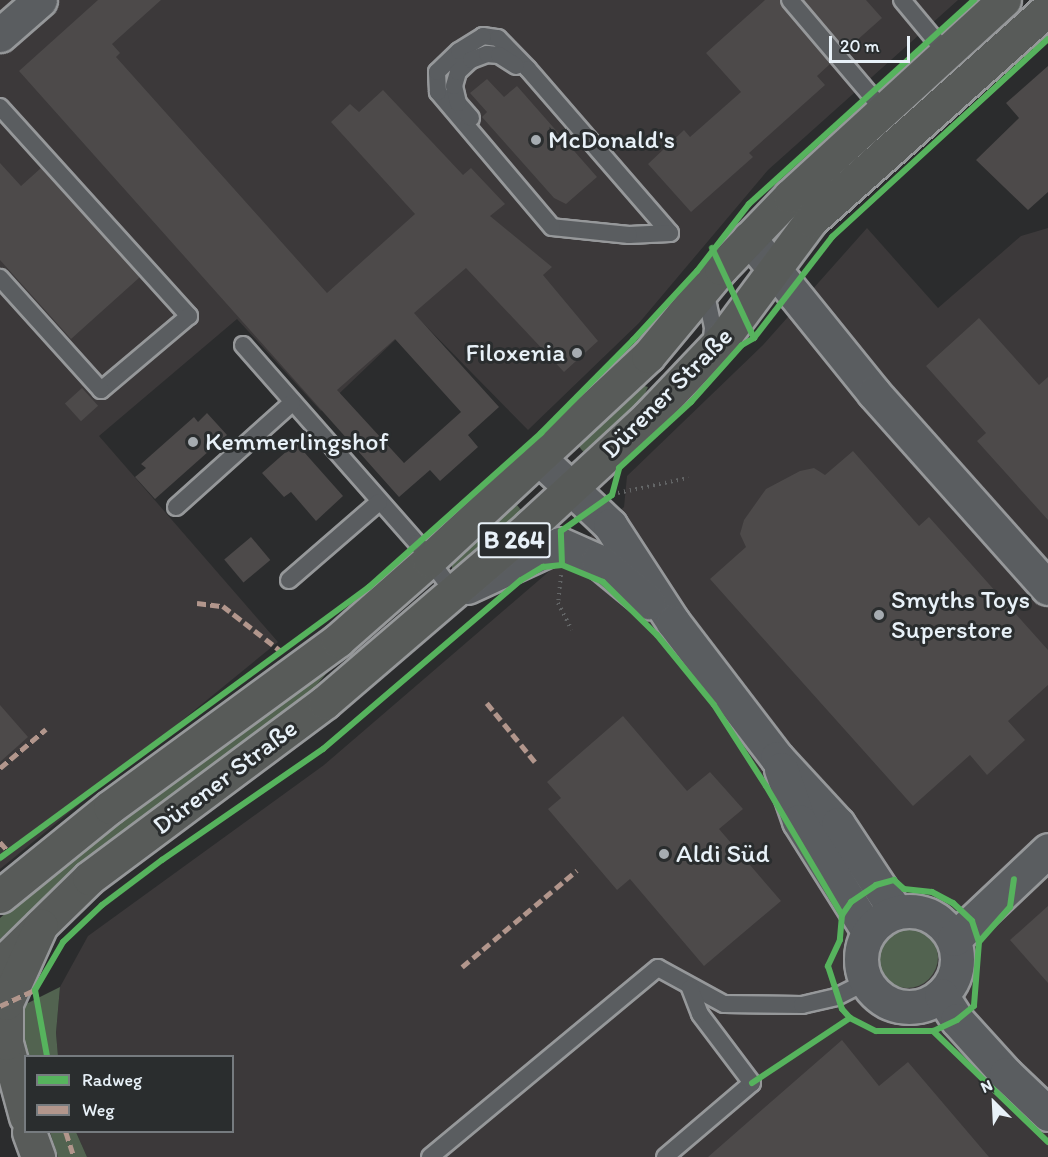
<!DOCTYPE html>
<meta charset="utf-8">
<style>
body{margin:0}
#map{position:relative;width:1048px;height:1157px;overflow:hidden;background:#2b2c2d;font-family:Itim,sans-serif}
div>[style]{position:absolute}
.built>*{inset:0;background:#3c393a}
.green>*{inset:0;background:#526350}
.round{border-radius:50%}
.building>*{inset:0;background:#4d4a4a;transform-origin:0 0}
.path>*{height:4px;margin-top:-2px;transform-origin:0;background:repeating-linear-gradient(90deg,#636566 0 1.5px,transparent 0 6px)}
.roads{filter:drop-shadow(2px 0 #96989a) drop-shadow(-2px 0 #96989a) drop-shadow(0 2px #96989a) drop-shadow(0 -2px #96989a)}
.lane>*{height:16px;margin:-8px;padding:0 8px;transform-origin:8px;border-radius:8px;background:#5a5d60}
.street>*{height:33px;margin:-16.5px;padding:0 16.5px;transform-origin:16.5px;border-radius:16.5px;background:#5a5d60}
.street>.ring{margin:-16.5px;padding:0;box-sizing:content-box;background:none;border:33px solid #5a5d60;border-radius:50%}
.primary>*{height:33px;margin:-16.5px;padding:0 16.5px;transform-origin:16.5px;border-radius:16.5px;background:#585b59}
.highway>*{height:33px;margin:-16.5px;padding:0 16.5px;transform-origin:16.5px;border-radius:16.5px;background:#585b59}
.quiet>*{height:4.5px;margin-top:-2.25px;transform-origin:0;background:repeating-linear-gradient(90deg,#b2968c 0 9px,transparent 0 13.5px)}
.cycleway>*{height:6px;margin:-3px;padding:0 3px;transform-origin:3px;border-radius:3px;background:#56b35d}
.dots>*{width:16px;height:16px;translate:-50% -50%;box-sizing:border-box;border:3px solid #2a2d2e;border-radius:50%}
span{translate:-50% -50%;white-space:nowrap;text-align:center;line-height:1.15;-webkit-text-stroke:6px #2a2d2e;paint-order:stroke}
.shield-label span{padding:2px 4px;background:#2a2d2e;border:2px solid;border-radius:4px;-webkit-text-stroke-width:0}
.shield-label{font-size:24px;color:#e8f1f8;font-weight:700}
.poi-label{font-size:26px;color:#e8f1f8}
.left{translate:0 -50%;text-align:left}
.right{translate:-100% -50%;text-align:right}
.street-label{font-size:26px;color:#e8f1f8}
.legend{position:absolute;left:24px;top:1055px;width:210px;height:78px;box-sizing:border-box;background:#2a2d2e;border:2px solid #767b7f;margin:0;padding:8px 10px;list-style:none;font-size:18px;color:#e8f1f8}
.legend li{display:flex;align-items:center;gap:12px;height:30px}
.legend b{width:30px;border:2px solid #767b7f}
.north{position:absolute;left:964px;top:1073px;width:60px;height:60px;-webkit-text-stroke:4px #2a2d2e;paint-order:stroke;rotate:336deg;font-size:16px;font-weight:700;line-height:24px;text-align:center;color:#e8f1f8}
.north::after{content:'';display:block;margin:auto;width:21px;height:27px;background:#e8f1f8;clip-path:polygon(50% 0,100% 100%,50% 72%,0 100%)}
.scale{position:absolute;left:829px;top:36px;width:81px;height:27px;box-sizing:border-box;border:3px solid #e8f1f8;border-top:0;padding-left:8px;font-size:18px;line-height:21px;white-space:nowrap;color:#e8f1f8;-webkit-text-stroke:4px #2a2d2e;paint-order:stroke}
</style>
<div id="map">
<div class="built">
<i style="clip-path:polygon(0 0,958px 0,768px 170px,639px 323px,528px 430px,418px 318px,321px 411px,237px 319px,99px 436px,278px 642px,0 869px)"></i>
<i style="clip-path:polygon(867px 228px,938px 308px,1021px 236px,1048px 228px,1048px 1157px,87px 1157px,76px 1132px,232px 1132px,232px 1056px,58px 1056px,56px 1033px,60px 987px,88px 936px,324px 765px,624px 507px,627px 476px,763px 345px)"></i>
</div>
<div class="green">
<i style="clip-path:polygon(641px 385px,648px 387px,638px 409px,586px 455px,576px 443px)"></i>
<i style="clip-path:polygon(517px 505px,522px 511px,452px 571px,452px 553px,498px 514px)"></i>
<i style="clip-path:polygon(336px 657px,338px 660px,307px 696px,68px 874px,0 939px,0 918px,60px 866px,237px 736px)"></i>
<i class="round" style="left:876px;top:926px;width:62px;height:62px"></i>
<i style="clip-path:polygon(60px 987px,56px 1033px,58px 1056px,26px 1056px,20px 1033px,22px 1006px)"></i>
<i style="clip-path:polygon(50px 1132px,76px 1132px,87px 1157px,58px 1157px)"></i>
</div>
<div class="building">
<i style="clip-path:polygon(evenodd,98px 0,161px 0,112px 44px,120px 53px,116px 57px,327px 293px,415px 214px,331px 122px,350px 104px,359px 112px,383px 90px,463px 175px,471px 168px,505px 204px,490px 216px,552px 267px,543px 275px,598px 341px,564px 372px,466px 268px,414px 313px,499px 407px,468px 435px,478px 447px,440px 481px,430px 470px,399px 497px,19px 71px,98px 0,395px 339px,461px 412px,404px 463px,337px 390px,395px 339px)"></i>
<i style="clip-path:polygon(765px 0,780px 0,830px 64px,817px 76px,825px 85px,749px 153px,753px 157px,691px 212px,648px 164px,684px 130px,690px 137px,741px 92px,706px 53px)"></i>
<i style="clip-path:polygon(804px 0,866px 0,882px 18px,846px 50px)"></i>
<i style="clip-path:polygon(1048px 66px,1048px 192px,1028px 210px,976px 160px,1019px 118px,1006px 103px)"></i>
<i style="clip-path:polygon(487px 79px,504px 97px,517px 86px,597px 177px,566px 204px,554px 198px,482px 117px,487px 112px,470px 93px)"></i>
<i style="clip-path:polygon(0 163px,21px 186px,41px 168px,140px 277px,71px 339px,0 260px)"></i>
<i style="clip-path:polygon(979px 318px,1039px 385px,1048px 377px,1048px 520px,977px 441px,986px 433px,926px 366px)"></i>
<i style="left:82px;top:388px;width:24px;height:23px;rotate:48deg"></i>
<i style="clip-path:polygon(207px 413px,227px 435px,155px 499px,135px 477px,146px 468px,141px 464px,194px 417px,198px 422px)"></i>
<i style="clip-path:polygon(296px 443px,343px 496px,316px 521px,291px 492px,284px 497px,262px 473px)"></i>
<i style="clip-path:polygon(853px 451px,919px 526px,929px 517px,1048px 650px,1048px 685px,1008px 721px,1025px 740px,987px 775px,970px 755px,913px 806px,710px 579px,746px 547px,740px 534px,744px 520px,766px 489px,800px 471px,814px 468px,825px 475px)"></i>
<i style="left:251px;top:537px;width:30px;height:35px;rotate:50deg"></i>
<i style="clip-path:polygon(0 705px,28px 737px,0 762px)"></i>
<i style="clip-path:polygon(623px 716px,687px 791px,710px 772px,743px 809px,719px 829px,781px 901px,704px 966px,630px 879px,617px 890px,548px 809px,561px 798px,547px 782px)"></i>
<i style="clip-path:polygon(1048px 906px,1048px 983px,1010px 940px)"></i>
<i style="clip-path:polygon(842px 1040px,879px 1086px,908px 1062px,989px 1157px,708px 1157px)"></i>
</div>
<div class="path">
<i style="left:618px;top:493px;width:72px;rotate:-12.1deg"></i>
<i style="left:561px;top:575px;width:28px;rotate:96deg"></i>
<i style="left:558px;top:603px;width:30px;rotate:63deg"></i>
</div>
<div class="roads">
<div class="lane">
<i style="left:790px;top:0;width:145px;rotate:49.7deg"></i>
<i style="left:902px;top:0;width:70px;rotate:50.2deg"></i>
<i style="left:483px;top:36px;width:15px;rotate:8deg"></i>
<i style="left:498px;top:38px;width:43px;rotate:45.9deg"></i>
<i style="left:528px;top:69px;width:217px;rotate:49.1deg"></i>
<i style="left:670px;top:233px;width:41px;rotate:177.2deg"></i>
<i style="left:629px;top:235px;width:77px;rotate:-174.1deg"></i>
<i style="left:552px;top:227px;width:177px;rotate:-130.2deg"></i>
<i style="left:438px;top:92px;width:20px;rotate:-93deg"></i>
<i style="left:437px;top:72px;width:30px;rotate:-44deg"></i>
<i style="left:459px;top:51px;width:28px;rotate:-32deg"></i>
<i style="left:0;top:107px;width:282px;rotate:47.9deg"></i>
<i style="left:189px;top:316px;width:115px;rotate:139.9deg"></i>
<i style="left:101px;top:390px;width:151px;rotate:-132deg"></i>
<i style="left:471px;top:118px;width:20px;rotate:-131deg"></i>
<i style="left:458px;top:103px;width:17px;rotate:-103deg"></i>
<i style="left:454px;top:86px;width:15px;rotate:-74deg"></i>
<i style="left:458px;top:72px;width:18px;rotate:-43deg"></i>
<i style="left:471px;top:60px;width:17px;rotate:-21deg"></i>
<i style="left:487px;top:54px;width:12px;rotate:5deg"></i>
<i style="left:499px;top:55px;width:20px;rotate:33deg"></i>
<i style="left:705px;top:290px;width:39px;rotate:78deg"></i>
<i style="left:713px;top:328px;width:18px;rotate:96deg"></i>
<i style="left:243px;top:345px;width:264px;rotate:48.7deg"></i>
<i style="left:417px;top:543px;width:64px;rotate:53.3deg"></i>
<i style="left:176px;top:507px;width:156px;rotate:-41.9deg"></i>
<i style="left:289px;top:580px;width:119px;rotate:-40.9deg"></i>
<i style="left:430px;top:1157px;width:296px;rotate:-39.7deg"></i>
<i style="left:658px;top:968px;width:75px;rotate:28.6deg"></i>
<i style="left:724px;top:1004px;width:78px;rotate:0.7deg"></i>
<i style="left:802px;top:1005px;width:35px;rotate:-13deg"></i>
<i style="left:836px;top:997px;width:34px;rotate:-27deg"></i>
<i style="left:665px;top:1157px;width:114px;rotate:-40.4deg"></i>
<i style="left:752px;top:1083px;width:86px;rotate:-127deg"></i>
<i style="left:700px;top:1014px;width:28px;rotate:-111deg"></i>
</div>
<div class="street">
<i style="left:0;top:35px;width:53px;rotate:-41.2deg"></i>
<i style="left:749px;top:238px;width:199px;rotate:51.1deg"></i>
<i style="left:874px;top:393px;width:261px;rotate:48.3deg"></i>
<i style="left:539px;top:458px;width:98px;rotate:43.3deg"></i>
<i style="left:610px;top:525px;width:116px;rotate:57deg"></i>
<i style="left:673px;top:622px;width:171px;rotate:52.6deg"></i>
<i style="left:777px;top:758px;width:90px;rotate:47.3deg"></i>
<i style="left:838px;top:824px;width:105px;rotate:56.6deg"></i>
<i style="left:467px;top:587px;width:102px;rotate:-24.8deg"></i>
<i style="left:560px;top:544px;width:42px;rotate:24.1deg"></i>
<i style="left:598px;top:561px;width:65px;rotate:39.4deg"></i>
<i style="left:781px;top:769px;width:55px;rotate:70.9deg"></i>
<i style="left:799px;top:821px;width:131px;rotate:57.8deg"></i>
<i class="ring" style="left:861px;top:911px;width:63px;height:63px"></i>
<i style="left:954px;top:939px;width:129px;rotate:-43.4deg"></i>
<i style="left:941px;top:995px;width:30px;rotate:57deg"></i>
<i style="left:957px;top:1020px;width:73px;rotate:47.8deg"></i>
<i style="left:1006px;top:1074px;width:58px;rotate:43.6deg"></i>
</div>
<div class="primary">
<i style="left:0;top:896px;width:141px;rotate:-39deg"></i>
<i style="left:110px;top:807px;width:283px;rotate:-36.2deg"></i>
<i style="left:338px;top:640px;width:121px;rotate:-41.3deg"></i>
<i style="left:429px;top:560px;width:299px;rotate:-43deg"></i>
<i style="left:648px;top:356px;width:114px;rotate:-50.3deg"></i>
<i style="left:721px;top:268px;width:100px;rotate:-46.2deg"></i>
<i style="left:790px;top:196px;width:290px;rotate:-42.5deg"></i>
<i style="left:0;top:965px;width:124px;rotate:-44.3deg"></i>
<i style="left:89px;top:878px;width:294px;rotate:-36.7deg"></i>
<i style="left:325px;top:702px;width:270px;rotate:-40.6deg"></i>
<i style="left:530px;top:526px;width:161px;rotate:-42.7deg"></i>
<i style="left:648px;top:417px;width:110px;rotate:-46.5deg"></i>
<i style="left:724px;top:337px;width:146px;rotate:-53.4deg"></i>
<i style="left:811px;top:220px;width:317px;rotate:-41.7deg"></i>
</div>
<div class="highway">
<i style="left:26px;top:1117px;width:77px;rotate:-105.1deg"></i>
<i style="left:6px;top:1043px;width:40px;rotate:-90deg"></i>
<i style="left:6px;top:1003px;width:85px;rotate:-65.8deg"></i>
<i style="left:29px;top:1132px;width:27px;rotate:70deg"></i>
</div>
</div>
<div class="quiet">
<i style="left:197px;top:603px;width:26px;rotate:7deg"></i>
<i style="left:223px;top:606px;width:73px;rotate:37.8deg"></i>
<i style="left:487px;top:703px;width:79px;rotate:50.7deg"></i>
<i style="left:0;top:768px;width:60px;rotate:-40.3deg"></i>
<i style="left:0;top:842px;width:12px;rotate:48deg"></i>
<i style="left:462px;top:967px;width:150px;rotate:-40.1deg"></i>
<i style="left:0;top:1006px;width:38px;rotate:-25deg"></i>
<i style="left:66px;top:1132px;width:26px;rotate:72deg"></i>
</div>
<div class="cycleway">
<i style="left:712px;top:248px;width:99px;rotate:65deg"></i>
<i style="left:562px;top:565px;width:44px;rotate:22.5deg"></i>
<i style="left:603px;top:582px;width:76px;rotate:44.5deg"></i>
<i style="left:657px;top:635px;width:90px;rotate:50.8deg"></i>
<i style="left:714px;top:705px;width:96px;rotate:57.3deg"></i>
<i style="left:766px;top:786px;width:150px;rotate:59.5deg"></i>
<i style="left:842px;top:915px;width:25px;rotate:95deg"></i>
<i style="left:840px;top:940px;width:29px;rotate:115deg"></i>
<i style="left:828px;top:966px;width:45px;rotate:72deg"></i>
<i style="left:842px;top:1009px;width:12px;rotate:48deg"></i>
<i style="left:850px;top:1018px;width:29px;rotate:27deg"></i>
<i style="left:876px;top:1031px;width:57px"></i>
<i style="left:933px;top:1031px;width:160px;rotate:44deg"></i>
<i style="left:0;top:858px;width:458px;rotate:-36.3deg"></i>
<i style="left:369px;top:587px;width:231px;rotate:-41.8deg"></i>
<i style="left:541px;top:433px;width:131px;rotate:-45.3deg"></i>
<i style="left:633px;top:340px;width:94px;rotate:-47.2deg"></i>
<i style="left:697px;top:271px;width:85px;rotate:-52.2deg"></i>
<i style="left:749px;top:204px;width:304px;rotate:-42.2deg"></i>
<i style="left:842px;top:915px;width:16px;rotate:-55deg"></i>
<i style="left:851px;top:902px;width:30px;rotate:-34deg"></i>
<i style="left:876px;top:885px;width:19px;rotate:-16deg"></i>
<i style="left:894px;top:880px;width:13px;rotate:42deg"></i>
<i style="left:904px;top:889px;width:28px;rotate:6deg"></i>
<i style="left:932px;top:892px;width:24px;rotate:28deg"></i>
<i style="left:953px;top:903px;width:26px;rotate:43deg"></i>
<i style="left:972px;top:921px;width:22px;rotate:72deg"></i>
<i style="left:979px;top:942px;width:64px;rotate:94.5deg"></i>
<i style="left:974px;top:1006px;width:22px;rotate:141deg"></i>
<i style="left:957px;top:1020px;width:26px;rotate:155deg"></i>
<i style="left:979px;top:942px;width:47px;rotate:-48.5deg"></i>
<i style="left:1010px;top:907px;width:28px;rotate:-82deg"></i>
<i style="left:47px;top:1056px;width:67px;rotate:-100.3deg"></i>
<i style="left:35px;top:990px;width:56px;rotate:-59.7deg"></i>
<i style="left:63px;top:942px;width:54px;rotate:-43.5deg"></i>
<i style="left:102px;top:905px;width:75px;rotate:-36.9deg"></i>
<i style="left:162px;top:860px;width:196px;rotate:-34.6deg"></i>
<i style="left:323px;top:749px;width:260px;rotate:-40.5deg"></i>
<i style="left:521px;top:580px;width:26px;rotate:-31deg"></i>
<i style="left:543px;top:567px;width:19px;rotate:-6deg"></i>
<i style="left:562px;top:565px;width:34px;rotate:-92deg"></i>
<i style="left:561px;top:531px;width:62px;rotate:-35.2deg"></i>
<i style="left:612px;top:495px;width:28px;rotate:-75deg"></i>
<i style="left:619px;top:468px;width:98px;rotate:-42.5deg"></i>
<i style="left:691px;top:402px;width:76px;rotate:-48.2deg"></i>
<i style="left:742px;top:345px;width:14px;rotate:-30deg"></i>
<i style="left:754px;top:338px;width:128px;rotate:-52.3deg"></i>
<i style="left:832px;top:237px;width:293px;rotate:-42.5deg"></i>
<i style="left:752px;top:1083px;width:118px;rotate:-33.6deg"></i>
</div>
<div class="dots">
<i style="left:536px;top:140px;background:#a6acb1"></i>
<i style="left:577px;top:353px;background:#a6acb1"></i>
<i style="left:193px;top:442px;background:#a6acb1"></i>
<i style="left:879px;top:615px;background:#a6acb1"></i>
<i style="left:664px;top:854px;background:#a6acb1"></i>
</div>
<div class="shield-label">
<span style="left:514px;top:540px">B 264</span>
</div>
<div class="poi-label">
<span class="left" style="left:548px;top:140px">McDonald's</span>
<span class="right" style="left:565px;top:353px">Filoxenia</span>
<span class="left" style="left:205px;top:442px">Kemmerlingshof</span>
<span class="left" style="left:891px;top:615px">Smyths Toys<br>Superstore</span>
<span class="left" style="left:676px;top:854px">Aldi Süd</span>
</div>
<div class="street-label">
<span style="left:667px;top:393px;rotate:-45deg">Dürener Straße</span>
<span style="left:225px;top:777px;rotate:-37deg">Dürener Straße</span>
</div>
<ul class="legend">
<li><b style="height:8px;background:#56b35d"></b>Radweg</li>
<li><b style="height:8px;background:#b2968c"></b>Weg</li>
</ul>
<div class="north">N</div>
<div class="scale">20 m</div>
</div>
